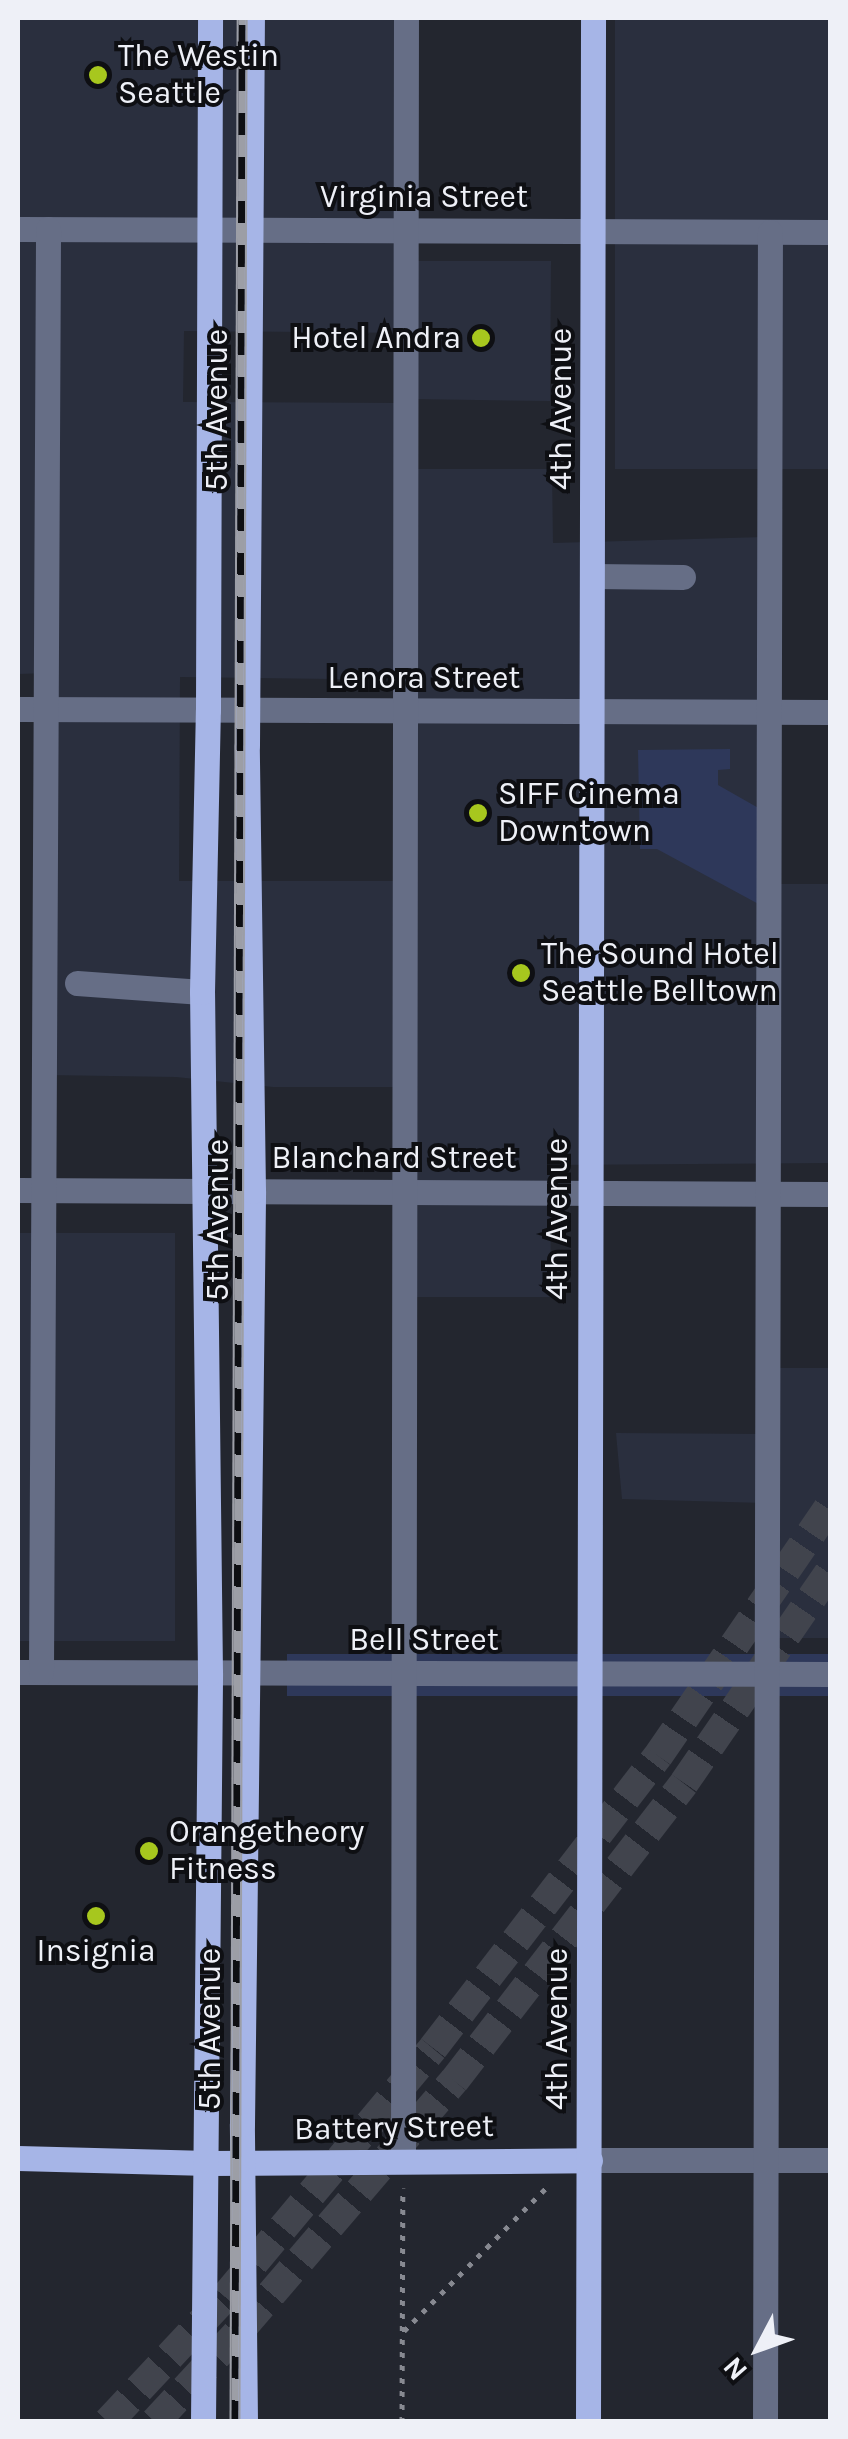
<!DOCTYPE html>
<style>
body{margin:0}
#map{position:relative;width:848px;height:2439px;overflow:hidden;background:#23262f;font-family:Karla,sans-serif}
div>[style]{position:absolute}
.built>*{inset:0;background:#2a2f3e;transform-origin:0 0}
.green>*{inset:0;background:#2e385a;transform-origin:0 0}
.highway-tunnel>*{height:30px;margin-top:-15px;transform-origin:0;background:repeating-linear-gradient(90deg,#41444d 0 30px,transparent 0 45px)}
.path>*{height:5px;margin-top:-2.5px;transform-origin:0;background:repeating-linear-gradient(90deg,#878991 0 5px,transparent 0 13px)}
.minor>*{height:25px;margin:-12.5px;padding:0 12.5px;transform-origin:12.5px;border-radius:12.5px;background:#666e86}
.major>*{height:25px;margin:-12.5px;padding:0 12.5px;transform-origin:12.5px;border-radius:12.5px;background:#a6b5e7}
.rail>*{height:11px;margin-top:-5.5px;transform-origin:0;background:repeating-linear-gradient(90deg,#0e0f13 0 22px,#9c9ea6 0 44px);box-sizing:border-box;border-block:2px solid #9c9ea6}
.dots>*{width:28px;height:28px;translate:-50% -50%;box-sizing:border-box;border:5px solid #0e0f13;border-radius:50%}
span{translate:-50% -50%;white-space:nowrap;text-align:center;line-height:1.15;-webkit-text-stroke:8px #0e0f13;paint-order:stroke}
.poi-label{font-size:32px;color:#eef0f7}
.left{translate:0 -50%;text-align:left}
.right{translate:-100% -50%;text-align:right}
.street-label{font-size:32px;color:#eef0f7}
.frame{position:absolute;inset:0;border:20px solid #eef0f7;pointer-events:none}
.north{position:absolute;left:708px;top:2299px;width:100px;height:100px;-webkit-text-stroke:8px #0e0f13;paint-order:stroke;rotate:229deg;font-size:28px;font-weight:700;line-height:40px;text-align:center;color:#eef0f7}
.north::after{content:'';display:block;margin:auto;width:35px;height:45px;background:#eef0f7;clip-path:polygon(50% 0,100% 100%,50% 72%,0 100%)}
</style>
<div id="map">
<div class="built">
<i style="clip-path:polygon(18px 18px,414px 18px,412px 261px,551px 261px,550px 401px,411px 399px,411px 333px,184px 331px,183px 402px,400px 403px,402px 469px,552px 469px,553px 543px,767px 537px,767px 884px,830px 884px,830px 1163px,550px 1165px,551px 1297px,410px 1297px,412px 680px,180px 677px,179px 881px,402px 881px,402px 1087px,273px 1087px,176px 1077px,46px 1075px,50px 673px,18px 674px)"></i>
<i style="left:615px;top:18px;width:215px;height:451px"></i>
<i style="left:18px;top:1233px;width:157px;height:408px"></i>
<i style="clip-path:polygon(766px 1368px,830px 1368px,830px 1638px,765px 1638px,766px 1503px,622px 1499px,616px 1433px,765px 1434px)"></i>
</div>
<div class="green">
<i style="clip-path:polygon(730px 749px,730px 769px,718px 770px,718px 785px,762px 810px,764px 907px,657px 849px,640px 849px,638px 750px)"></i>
<i style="left:830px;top:1654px;width:42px;height:543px;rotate:90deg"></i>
</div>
<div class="highway-tunnel">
<i style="left:108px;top:2422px;width:171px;rotate:-46.9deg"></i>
<i style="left:225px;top:2297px;width:324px;rotate:-50.1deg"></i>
<i style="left:433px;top:2048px;width:369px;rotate:-52.4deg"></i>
<i style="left:658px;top:1756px;width:303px;rotate:-55.5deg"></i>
<i style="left:155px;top:2422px;width:128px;rotate:-47.2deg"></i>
<i style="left:242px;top:2328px;width:326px;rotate:-49.4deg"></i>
<i style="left:454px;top:2081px;width:376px;rotate:-52.3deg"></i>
<i style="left:684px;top:1783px;width:257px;rotate:-55.4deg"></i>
</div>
<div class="path">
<i style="left:404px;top:2331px;width:202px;rotate:-45.2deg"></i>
<i style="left:402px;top:2422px;width:234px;rotate:-89.8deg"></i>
</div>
<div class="minor">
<i style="left:18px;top:229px;width:812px;rotate:0.21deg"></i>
<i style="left:593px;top:576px;width:90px;rotate:0.6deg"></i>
<i style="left:18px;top:709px;width:812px;rotate:0.21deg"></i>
<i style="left:77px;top:983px;width:125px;rotate:4.1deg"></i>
<i style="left:18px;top:1190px;width:812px;rotate:0.28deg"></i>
<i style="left:18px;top:1672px;width:812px;rotate:0.14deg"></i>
<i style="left:41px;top:1672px;width:1443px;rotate:-89.72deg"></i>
<i style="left:403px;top:2159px;width:2141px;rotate:-89.92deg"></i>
<i style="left:590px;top:2160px;width:240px"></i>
<i style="left:765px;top:2422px;width:2190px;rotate:-89.87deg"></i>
</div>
<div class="major">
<i style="left:18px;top:2158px;width:190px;rotate:1.5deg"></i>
<i style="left:208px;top:2163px;width:382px;rotate:-0.4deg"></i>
<i style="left:203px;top:2422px;width:749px;rotate:-89.46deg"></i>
<i style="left:210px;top:1673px;width:681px;rotate:-90.67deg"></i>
<i style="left:202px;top:992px;width:282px;rotate:-88.8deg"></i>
<i style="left:208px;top:710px;width:692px;rotate:-89.83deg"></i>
<i style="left:245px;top:2422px;width:298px;rotate:-90.6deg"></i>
<i style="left:242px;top:2124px;width:933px;rotate:-89.32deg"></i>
<i style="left:253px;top:1191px;width:446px;rotate:-90.8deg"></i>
<i style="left:247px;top:745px;width:727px;rotate:-89.61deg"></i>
<i style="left:588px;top:2422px;width:2404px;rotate:-89.88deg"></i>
</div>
<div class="rail">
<i style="left:235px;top:2422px;width:2404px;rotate:-89.83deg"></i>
</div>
<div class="dots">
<i style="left:98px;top:75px;background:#a7c71e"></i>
<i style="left:481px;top:338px;background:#a7c71e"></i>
<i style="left:478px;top:813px;background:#a7c71e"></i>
<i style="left:521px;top:973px;background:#a7c71e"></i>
<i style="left:149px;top:1851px;background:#a7c71e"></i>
<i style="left:96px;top:1916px;background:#a7c71e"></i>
</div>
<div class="poi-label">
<span class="left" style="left:118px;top:75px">The Westin<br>Seattle</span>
<span class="right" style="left:461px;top:338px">Hotel Andra</span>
<span class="left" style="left:498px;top:813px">SIFF Cinema<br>Downtown</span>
<span class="left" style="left:541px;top:973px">The Sound Hotel<br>Seattle Belltown</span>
<span class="left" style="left:169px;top:1851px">Orangetheory<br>Fitness</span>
<span style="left:96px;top:1951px">Insignia</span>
</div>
<div class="street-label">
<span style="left:424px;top:197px">Virginia Street</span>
<span style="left:561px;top:409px;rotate:-90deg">4th Avenue</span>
<span style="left:217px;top:410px;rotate:-90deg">5th Avenue</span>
<span style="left:424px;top:678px">Lenora Street</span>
<span style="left:394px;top:1158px">Blanchard Street</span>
<span style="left:557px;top:1219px;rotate:-90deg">4th Avenue</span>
<span style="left:218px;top:1220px;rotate:-90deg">5th Avenue</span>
<span style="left:424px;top:1640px">Bell Street</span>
<span style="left:210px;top:2029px;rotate:-90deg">5th Avenue</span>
<span style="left:557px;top:2029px;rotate:-90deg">4th Avenue</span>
<span style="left:394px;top:2128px;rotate:-1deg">Battery Street</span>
</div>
<div class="frame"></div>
<div class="north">N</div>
</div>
